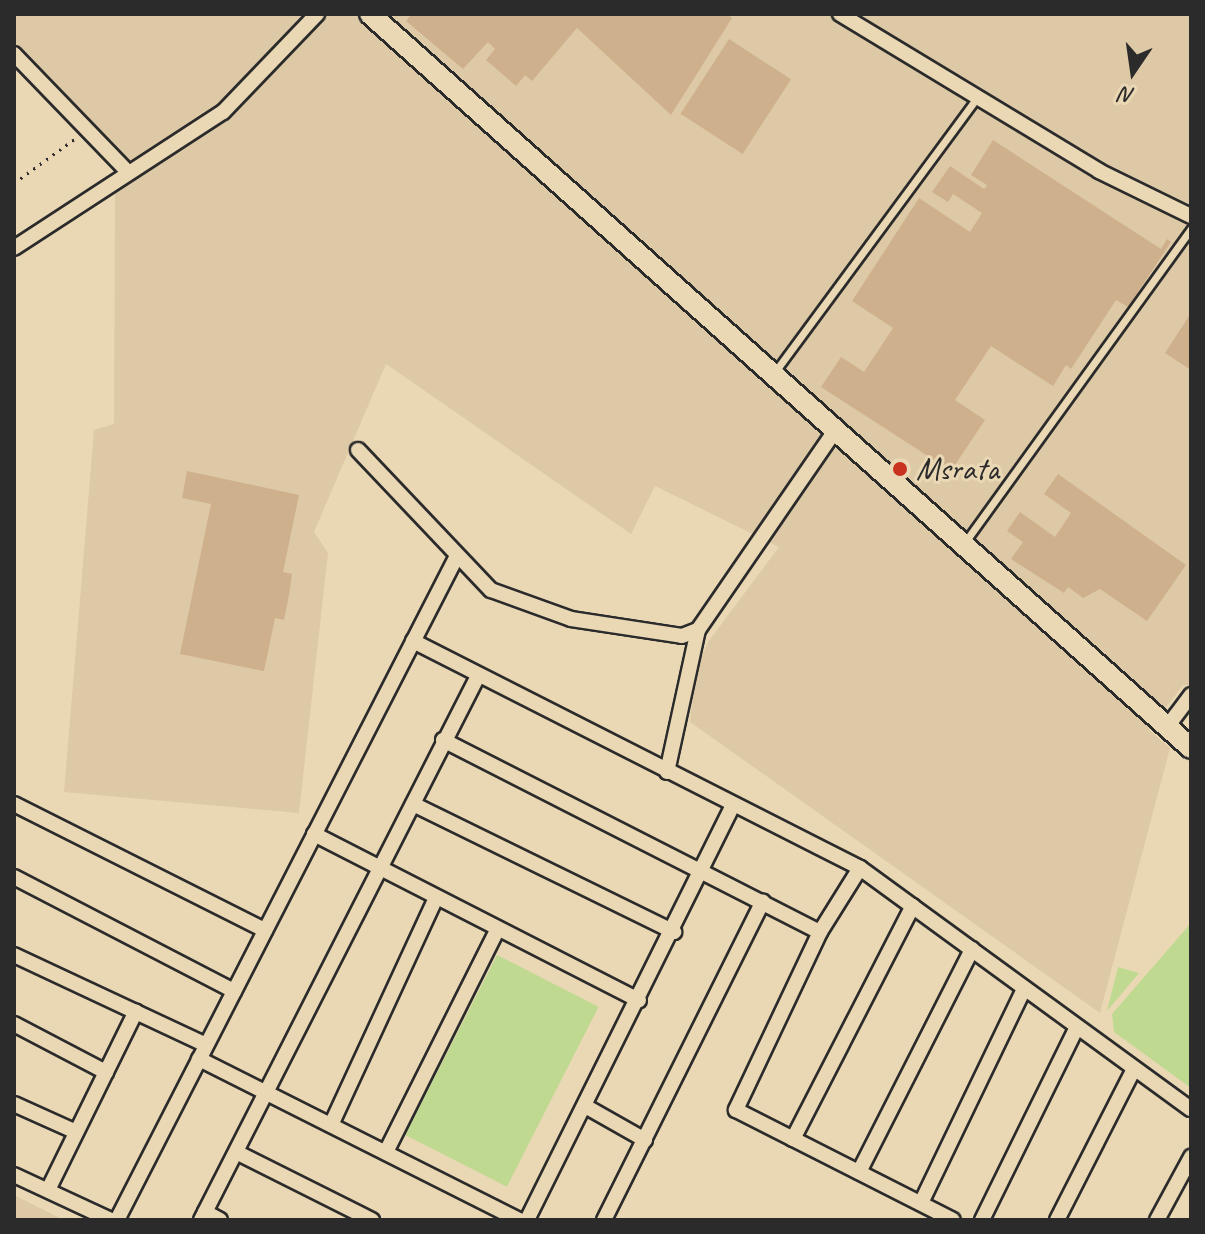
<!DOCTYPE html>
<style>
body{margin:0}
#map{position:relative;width:1205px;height:1234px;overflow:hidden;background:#ead8b5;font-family:Caveat,sans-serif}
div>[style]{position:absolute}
.built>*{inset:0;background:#dec9a6}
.green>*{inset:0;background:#bfd990;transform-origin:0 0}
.building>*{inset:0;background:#ceb08c;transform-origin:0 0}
.path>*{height:3px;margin-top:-1.5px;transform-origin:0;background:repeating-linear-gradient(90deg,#2b2b2b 0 2px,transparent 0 8px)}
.roads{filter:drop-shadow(2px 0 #2b2b2b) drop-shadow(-2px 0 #2b2b2b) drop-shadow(0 2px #2b2b2b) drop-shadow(0 -2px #2b2b2b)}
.lane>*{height:7px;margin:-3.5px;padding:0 3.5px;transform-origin:3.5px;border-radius:3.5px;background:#ead8b5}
.street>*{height:14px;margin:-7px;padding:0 7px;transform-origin:7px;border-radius:7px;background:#ead8b5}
.secondary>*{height:20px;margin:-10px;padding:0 10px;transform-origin:10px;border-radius:10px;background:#ead8b5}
.dots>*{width:22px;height:22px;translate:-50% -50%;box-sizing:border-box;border:4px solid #ead8b5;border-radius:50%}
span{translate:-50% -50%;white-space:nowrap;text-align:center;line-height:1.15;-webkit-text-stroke:6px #ead8b5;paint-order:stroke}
.poi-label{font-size:32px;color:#2b2b2b}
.left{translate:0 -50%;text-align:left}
.frame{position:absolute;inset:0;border:16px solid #2b2b2b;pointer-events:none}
.north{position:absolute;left:1093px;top:32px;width:80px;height:80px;-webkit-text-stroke:6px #ead8b5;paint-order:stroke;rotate:193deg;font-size:22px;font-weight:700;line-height:32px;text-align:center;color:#2b2b2b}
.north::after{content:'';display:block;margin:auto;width:28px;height:36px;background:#2b2b2b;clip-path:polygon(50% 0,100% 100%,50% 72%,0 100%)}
</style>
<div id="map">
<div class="built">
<i style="clip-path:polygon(14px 14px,1191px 14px,1191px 685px,1183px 685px,1149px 730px,1170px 748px,1100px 1013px,690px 722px,695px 672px,708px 642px,779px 547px,655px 486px,631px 534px,386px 364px,314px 532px,328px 553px,299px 813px,64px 792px,94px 430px,114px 424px,115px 193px,124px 159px,14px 43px)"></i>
<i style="clip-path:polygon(14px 1195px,64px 1220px,14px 1220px)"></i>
</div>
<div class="green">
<i style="clip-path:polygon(1191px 923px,1191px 1088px,1114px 1032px,1112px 1014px)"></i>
<i style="left:497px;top:955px;width:114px;height:202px;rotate:27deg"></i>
<i style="clip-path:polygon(1118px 967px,1139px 973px,1107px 1011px)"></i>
</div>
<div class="building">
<i style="clip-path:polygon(412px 14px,727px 14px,732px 18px,671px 115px,577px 28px,532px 81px,525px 75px,516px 86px,486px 60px,495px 49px,488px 42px,463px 69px,406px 21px)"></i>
<i style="left:729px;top:39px;width:74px;height:89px;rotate:33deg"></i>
<i style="clip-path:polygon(993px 140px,1161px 249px,1167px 239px,1171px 242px,1128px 307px,1116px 300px,1071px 369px,1066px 365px,1053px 386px,991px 346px,955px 400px,985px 420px,951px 471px,821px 387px,841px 357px,864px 372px,893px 328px,852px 301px,919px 198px,970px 232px,982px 213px,953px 194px,948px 202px,932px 192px,950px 166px,984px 189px,987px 185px,971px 175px)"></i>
<i style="clip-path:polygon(1191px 313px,1191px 370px,1165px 353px)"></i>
<i style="clip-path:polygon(187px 471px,299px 495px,283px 572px,292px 574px,289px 595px,284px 620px,275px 618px,264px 671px,180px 654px,211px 504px,182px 498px)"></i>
<i style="clip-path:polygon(1058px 474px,1186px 565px,1147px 621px,1100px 589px,1083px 598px,1068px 587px,1064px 593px,1011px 559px,1023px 542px,1007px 531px,1020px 512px,1055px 537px,1071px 513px,1044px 494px)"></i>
</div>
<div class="path">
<i style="left:14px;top:183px;width:77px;rotate:-36deg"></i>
</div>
<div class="roads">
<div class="lane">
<i style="left:774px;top:373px;width:342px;rotate:-53.6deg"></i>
<i style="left:965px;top:542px;width:386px;rotate:-54.2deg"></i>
</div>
<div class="street">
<i style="left:840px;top:14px;width:303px;rotate:31.2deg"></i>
<i style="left:1099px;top:171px;width:102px;rotate:26.1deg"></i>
<i style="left:14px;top:54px;width:163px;rotate:46deg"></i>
<i style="left:14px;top:248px;width:249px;rotate:-33.1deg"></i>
<i style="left:223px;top:112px;width:136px;rotate:-46.2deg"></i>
<i style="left:358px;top:450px;width:193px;rotate:46.5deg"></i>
<i style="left:491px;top:590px;width:85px;rotate:19.9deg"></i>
<i style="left:571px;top:619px;width:112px;rotate:8.7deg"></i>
<i style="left:682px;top:636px;width:17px;rotate:-21deg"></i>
<i style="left:698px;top:630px;width:242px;rotate:-55.5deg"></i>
<i style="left:413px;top:641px;width:501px;rotate:26.92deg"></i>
<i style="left:860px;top:868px;width:409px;rotate:36.1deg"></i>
<i style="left:1167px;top:727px;width:40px;rotate:-53deg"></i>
<i style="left:443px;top:740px;width:423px;rotate:27deg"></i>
<i style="left:667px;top:772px;width:145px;rotate:-77.7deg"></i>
<i style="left:14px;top:804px;width:281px;rotate:26.7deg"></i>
<i style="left:413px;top:804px;width:291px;rotate:26.1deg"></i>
<i style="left:314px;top:834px;width:365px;rotate:27.1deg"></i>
<i style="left:860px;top:868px;width:75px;rotate:122deg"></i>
<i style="left:820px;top:932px;width:197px;rotate:115.3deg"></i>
<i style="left:736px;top:1110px;width:243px;rotate:26.9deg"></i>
<i style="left:14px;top:877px;width:248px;rotate:27.4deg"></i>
<i style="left:14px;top:955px;width:212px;rotate:25.1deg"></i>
<i style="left:14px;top:1024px;width:104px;rotate:27.6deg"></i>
<i style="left:199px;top:1059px;width:358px;rotate:26.7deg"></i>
<i style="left:14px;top:1104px;width:68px;rotate:24.3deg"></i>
<i style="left:585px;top:1106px;width:69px;rotate:29.5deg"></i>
<i style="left:331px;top:1125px;width:248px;rotate:-65.2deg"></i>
<i style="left:793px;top:1139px;width:262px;rotate:-62.8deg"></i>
<i style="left:386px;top:1152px;width:246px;rotate:-63.4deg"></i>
<i style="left:238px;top:1153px;width:150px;rotate:26.6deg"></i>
<i style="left:859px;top:1172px;width:250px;rotate:-63.1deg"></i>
<i style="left:14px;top:1175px;width:107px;rotate:24.9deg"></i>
<i style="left:48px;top:1190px;width:199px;rotate:-63.8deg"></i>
<i style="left:921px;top:1203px;width:237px;rotate:-64.3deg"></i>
<i style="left:205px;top:1212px;width:17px;rotate:28deg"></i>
<i style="left:117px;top:1220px;width:746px;rotate:-62.89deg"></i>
<i style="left:201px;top:1220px;width:610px;rotate:-63.02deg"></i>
<i style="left:527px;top:1220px;width:463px;rotate:-63.6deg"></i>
<i style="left:604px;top:1220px;width:356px;rotate:-63.5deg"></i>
<i style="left:982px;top:1220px;width:215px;rotate:-63.8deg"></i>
<i style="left:1057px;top:1220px;width:169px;rotate:-63deg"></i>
<i style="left:1157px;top:1220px;width:72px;rotate:-61.6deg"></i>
</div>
<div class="secondary">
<i style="left:370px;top:14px;width:1101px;rotate:41.8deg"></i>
</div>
</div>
<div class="dots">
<i style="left:900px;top:469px;background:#c8321e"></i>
</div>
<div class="poi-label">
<span class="left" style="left:916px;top:469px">Msrata</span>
</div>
<div class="frame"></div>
<div class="north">N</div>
</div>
